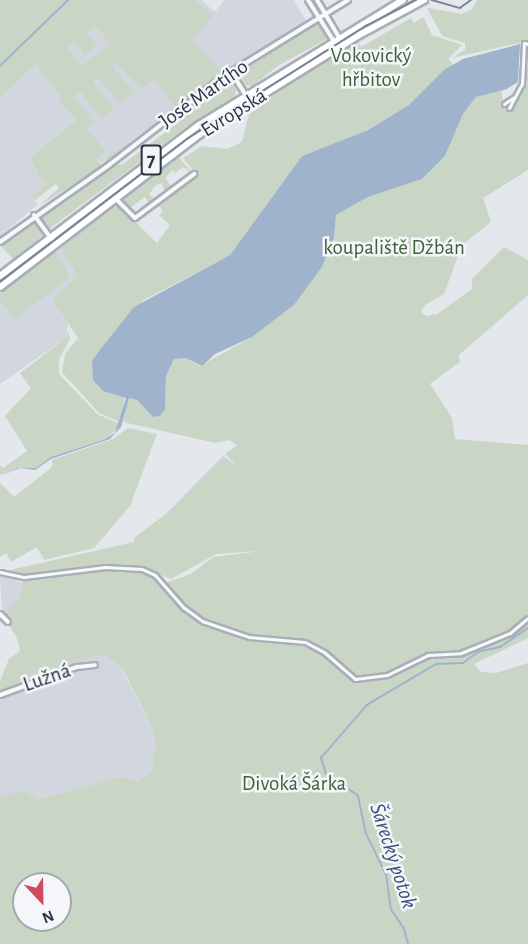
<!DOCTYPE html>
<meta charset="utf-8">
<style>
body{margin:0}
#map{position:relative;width:528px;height:944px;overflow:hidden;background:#e4e7ec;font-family:"Alegreya Sans",sans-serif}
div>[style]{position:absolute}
.built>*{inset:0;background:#d2d6de}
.green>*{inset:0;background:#c9d6c5}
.water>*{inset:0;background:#9fb4cc}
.stream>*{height:1.5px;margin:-0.75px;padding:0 0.75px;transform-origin:0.75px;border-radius:0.75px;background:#9fb4cc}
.roads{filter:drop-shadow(2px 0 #a9aeb7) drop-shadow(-2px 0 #a9aeb7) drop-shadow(0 2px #a9aeb7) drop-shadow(0 -2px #a9aeb7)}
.pedestrian>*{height:3px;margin:-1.5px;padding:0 1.5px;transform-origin:1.5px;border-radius:1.5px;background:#f7f8fa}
.minor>*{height:4px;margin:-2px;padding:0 2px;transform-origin:2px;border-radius:2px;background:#f7f8fa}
.primary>*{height:6px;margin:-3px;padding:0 3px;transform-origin:3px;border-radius:3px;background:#fff}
.tram>*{height:1.5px;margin:-0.75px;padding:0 0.75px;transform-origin:0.75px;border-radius:0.75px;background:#7d8696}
span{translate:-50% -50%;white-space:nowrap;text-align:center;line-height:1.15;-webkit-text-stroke:5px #f4f6f9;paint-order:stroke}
.shield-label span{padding:2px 4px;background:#f4f6f9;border:2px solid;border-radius:4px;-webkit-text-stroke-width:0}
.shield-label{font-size:20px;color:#2b3445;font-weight:700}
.park-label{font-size:21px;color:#3f6138}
.street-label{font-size:21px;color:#2b3445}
.water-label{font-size:22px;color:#34527a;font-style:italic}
.north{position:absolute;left:12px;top:872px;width:60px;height:60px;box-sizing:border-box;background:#f4f6f9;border:2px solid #a4a8b1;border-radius:50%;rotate:158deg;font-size:16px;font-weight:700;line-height:24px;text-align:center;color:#2b3445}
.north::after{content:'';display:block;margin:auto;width:21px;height:27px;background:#d1495b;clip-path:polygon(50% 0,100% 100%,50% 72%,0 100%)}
</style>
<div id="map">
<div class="built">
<i style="clip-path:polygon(105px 0,201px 0,215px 12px,224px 0,293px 0,307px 22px,223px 73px,101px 163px,67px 128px,30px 157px,41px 181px,47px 183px,31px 196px,38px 204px,0 236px,0 98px)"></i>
<i style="clip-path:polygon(61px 248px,77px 275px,52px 300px,68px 324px,66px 338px,0 384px,0 294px)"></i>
<i style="clip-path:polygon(0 574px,22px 583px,19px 598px,2px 614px)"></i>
<i style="clip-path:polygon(103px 655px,119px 664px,151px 725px,157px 750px,153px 752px,152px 772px,138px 781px,120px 777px,38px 799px,9px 795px,0 798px,0 693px,19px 685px,20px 679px)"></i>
</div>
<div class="green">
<i style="clip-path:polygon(evenodd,0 0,195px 0,213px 16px,193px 41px,224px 73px,103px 165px,108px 156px,140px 136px,174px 106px,154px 79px,141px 89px,115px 61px,113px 67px,134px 94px,121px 104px,96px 76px,93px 82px,114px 109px,102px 119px,81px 92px,74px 96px,94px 124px,89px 127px,84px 125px,106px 152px,96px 158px,102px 166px,39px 206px,59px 188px,56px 184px,35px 200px,31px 196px,47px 183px,41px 181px,30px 157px,77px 120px,60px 102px,61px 96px,36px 64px,0 98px,0 0,97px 26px,110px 44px,81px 66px,66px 47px,74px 41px,85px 55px,97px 46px,87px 33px,97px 26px)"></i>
<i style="clip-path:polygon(477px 0,528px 0,528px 43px,520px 43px,522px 62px,519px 43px,452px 58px,465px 50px,465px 43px,442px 36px,427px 8px,462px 14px,471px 10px)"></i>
<i style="clip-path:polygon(423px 17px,432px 35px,462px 45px,448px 59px,453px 64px,409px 105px,368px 130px,302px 156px,230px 255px,142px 301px,120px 422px,99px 413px,62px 372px,65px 354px,78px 338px,52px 300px,77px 275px,61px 248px,112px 207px,120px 207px,157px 243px,170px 225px,159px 215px,163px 212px,160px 207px,154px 208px,197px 175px,183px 158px,202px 146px,227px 149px,242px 142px,249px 114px,292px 82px,357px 42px,361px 47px,411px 18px,414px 23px)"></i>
<i style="clip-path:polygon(317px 22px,329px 38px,279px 65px,252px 86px,245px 85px,239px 70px,251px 66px,250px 63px,272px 49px,274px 52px,273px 49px,284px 42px,286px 45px,285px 41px)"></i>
<i style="clip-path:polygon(evenodd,528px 50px,528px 170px,483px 198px,491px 222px,462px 245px,444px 294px,425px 305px,421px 312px,427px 316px,437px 314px,472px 289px,472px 279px,504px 247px,528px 260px,528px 295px,459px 355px,460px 362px,430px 384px,452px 418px,455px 439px,528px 445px,528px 638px,474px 664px,481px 672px,496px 673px,528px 663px,528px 944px,0 944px,0 798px,22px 791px,38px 799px,120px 777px,138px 781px,152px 772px,153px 752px,157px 750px,151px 725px,127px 677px,119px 664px,103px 655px,20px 679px,19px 685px,0 693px,0 681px,9px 659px,20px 651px,17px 638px,2px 614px,19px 598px,23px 579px,96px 569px,135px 569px,153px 576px,179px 602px,166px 585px,168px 582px,191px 574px,213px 557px,261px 551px,216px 554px,171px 579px,146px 569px,103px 565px,24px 575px,10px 570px,134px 542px,135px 537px,167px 513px,223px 456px,238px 467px,225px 454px,237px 446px,230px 440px,215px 443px,123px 422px,128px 398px,137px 400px,153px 417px,165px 409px,166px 376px,174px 359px,186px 358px,200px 366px,252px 337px,294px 305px,322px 267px,334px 238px,336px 215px,368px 197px,422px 179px,445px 156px,463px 114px,476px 97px,501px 89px,503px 102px,510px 108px,527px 84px,523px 82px,528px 50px,24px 884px,60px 884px,60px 920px,24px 920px,24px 884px)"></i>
<i style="clip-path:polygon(228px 77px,236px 89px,235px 96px,185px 128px,49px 229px,41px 217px,43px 212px,113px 165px,123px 164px,179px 122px,183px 112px)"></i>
<i style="clip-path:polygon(179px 157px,191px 172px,183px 167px,175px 173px,173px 170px,165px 178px,172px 187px,165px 193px,162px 183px,156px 185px,149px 194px,153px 198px,159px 197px,145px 208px,148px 202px,145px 197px,131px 207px,135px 212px,141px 211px,132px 213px,123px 199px)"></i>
<i style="clip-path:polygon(32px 221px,42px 231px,42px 236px,13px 259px,0 245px)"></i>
<i style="clip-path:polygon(55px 251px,70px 277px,15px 319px,0 300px,0 294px)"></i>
<i style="clip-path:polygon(68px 331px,70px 339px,59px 359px,59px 374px,97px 414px,120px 424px,118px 429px,103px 440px,51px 457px,36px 468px,18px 468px,0 475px,0 465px,3px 468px,27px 451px,5px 416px,31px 388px,20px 373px,66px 338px)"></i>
<i style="clip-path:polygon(128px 428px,157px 434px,130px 506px,94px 548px,44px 560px,37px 547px,11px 562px,6px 553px,0 557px,0 483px,14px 497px,52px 467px,52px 460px,113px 439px)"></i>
</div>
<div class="water">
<i style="clip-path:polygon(520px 44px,518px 82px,507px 89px,476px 97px,463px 114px,445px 156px,422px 179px,368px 197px,336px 215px,334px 238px,322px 267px,294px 305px,252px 337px,215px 354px,202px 366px,186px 358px,174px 359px,166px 376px,165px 409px,160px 416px,153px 417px,137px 400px,129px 398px,121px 427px,110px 439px,51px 459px,35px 470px,20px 468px,0 476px,18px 468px,36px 468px,51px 457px,103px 440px,115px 433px,126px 398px,103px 391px,93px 380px,92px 361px,99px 351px,134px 307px,230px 255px,302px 156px,368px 130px,409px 105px,444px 70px,463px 59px)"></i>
</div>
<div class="stream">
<i style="left:0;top:66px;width:95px;rotate:-44.1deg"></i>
<i style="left:408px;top:944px;width:16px;rotate:-105deg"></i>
<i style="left:404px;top:929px;width:23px;rotate:-124deg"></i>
<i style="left:391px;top:910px;width:35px;rotate:-98deg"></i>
<i style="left:386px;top:875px;width:46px;rotate:-116deg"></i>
<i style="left:366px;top:834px;width:39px;rotate:-102deg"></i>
<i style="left:358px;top:796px;width:39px;rotate:-145deg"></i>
<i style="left:326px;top:774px;width:17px;rotate:-107deg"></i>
<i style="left:321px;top:758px;width:70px;rotate:-49deg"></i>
<i style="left:367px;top:705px;width:80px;rotate:-30.7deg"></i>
<i style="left:436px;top:664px;width:27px;rotate:-2deg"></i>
<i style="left:463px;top:663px;width:19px;rotate:-36deg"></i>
<i style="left:478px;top:652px;width:23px;rotate:-13deg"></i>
<i style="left:500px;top:647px;width:34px;rotate:-34deg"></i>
</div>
<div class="roads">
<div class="pedestrian">
<i style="left:504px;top:104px;width:11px;rotate:-34deg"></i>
<i style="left:509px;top:108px;width:27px;rotate:-62deg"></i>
<i style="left:522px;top:84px;width:41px;rotate:-87.2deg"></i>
<i style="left:524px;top:43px;width:4px;rotate:14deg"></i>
<i style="left:0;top:572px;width:25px;rotate:12deg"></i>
<i style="left:24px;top:577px;width:82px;rotate:-7deg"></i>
<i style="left:105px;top:567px;width:37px;rotate:3deg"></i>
<i style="left:142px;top:569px;width:14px;rotate:25deg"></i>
<i style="left:155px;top:575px;width:43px;rotate:48.8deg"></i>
<i style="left:183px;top:607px;width:24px;rotate:36deg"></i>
<i style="left:202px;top:621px;width:50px;rotate:18.8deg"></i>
<i style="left:249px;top:637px;width:56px;rotate:5.1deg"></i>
<i style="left:305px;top:642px;width:21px;rotate:28deg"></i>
<i style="left:324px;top:652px;width:41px;rotate:41.1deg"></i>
<i style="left:355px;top:679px;width:32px;rotate:-7deg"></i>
<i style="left:387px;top:675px;width:46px;rotate:-26deg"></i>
<i style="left:428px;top:655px;width:33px;rotate:-3deg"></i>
<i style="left:461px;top:653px;width:53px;rotate:-22.2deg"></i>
<i style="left:510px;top:633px;width:23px;rotate:-40deg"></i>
</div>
<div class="minor">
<i style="left:308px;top:0;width:51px;rotate:57.9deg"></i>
<i style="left:317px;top:0;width:51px;rotate:59.4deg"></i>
<i style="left:230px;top:70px;width:32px;rotate:58deg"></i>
<i style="left:116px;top:199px;width:27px;rotate:45deg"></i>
<i style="left:135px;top:218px;width:74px;rotate:-36.7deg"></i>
<i style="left:34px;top:215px;width:37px;rotate:54deg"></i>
<i style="left:0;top:242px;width:133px;rotate:-35.2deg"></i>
<i style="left:109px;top:165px;width:144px;rotate:-37.7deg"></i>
<i style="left:223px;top:77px;width:147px;rotate:-31.6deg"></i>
<i style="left:0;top:614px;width:11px;rotate:45deg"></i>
<i style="left:0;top:695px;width:82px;rotate:-20deg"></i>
<i style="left:77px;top:667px;width:18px;rotate:-6deg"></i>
</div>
<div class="primary">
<i style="left:0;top:276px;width:250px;rotate:-37.2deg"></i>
<i style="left:199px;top:125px;width:239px;rotate:-31.5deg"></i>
<i style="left:0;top:287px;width:252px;rotate:-37.4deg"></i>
<i style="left:200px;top:134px;width:187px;rotate:-31.9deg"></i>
<i style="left:359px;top:35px;width:74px;rotate:-28.3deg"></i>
</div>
</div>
<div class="tram">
<i style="left:432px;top:0;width:29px;rotate:16deg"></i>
<i style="left:460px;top:8px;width:14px;rotate:-36deg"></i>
<i style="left:0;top:282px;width:235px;rotate:-37.4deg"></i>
<i style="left:187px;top:139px;width:212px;rotate:-32.3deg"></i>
<i style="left:366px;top:26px;width:56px;rotate:-27.5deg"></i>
</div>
<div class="shield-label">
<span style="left:151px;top:160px">7</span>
</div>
<div class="park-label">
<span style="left:371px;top:68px">Vokovický<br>hřbitov</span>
<span style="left:394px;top:248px">koupaliště Džbán</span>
<span style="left:294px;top:784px">Divoká Šárka</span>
</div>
<div class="street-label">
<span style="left:204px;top:94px;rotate:-35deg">José Martího</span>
<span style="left:234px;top:113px;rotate:-32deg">Evropská</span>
<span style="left:47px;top:678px;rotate:-19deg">Lužná</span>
</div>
<div class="water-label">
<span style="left:393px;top:856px;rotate:72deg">Šárecký potok</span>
</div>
<div class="north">N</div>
</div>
